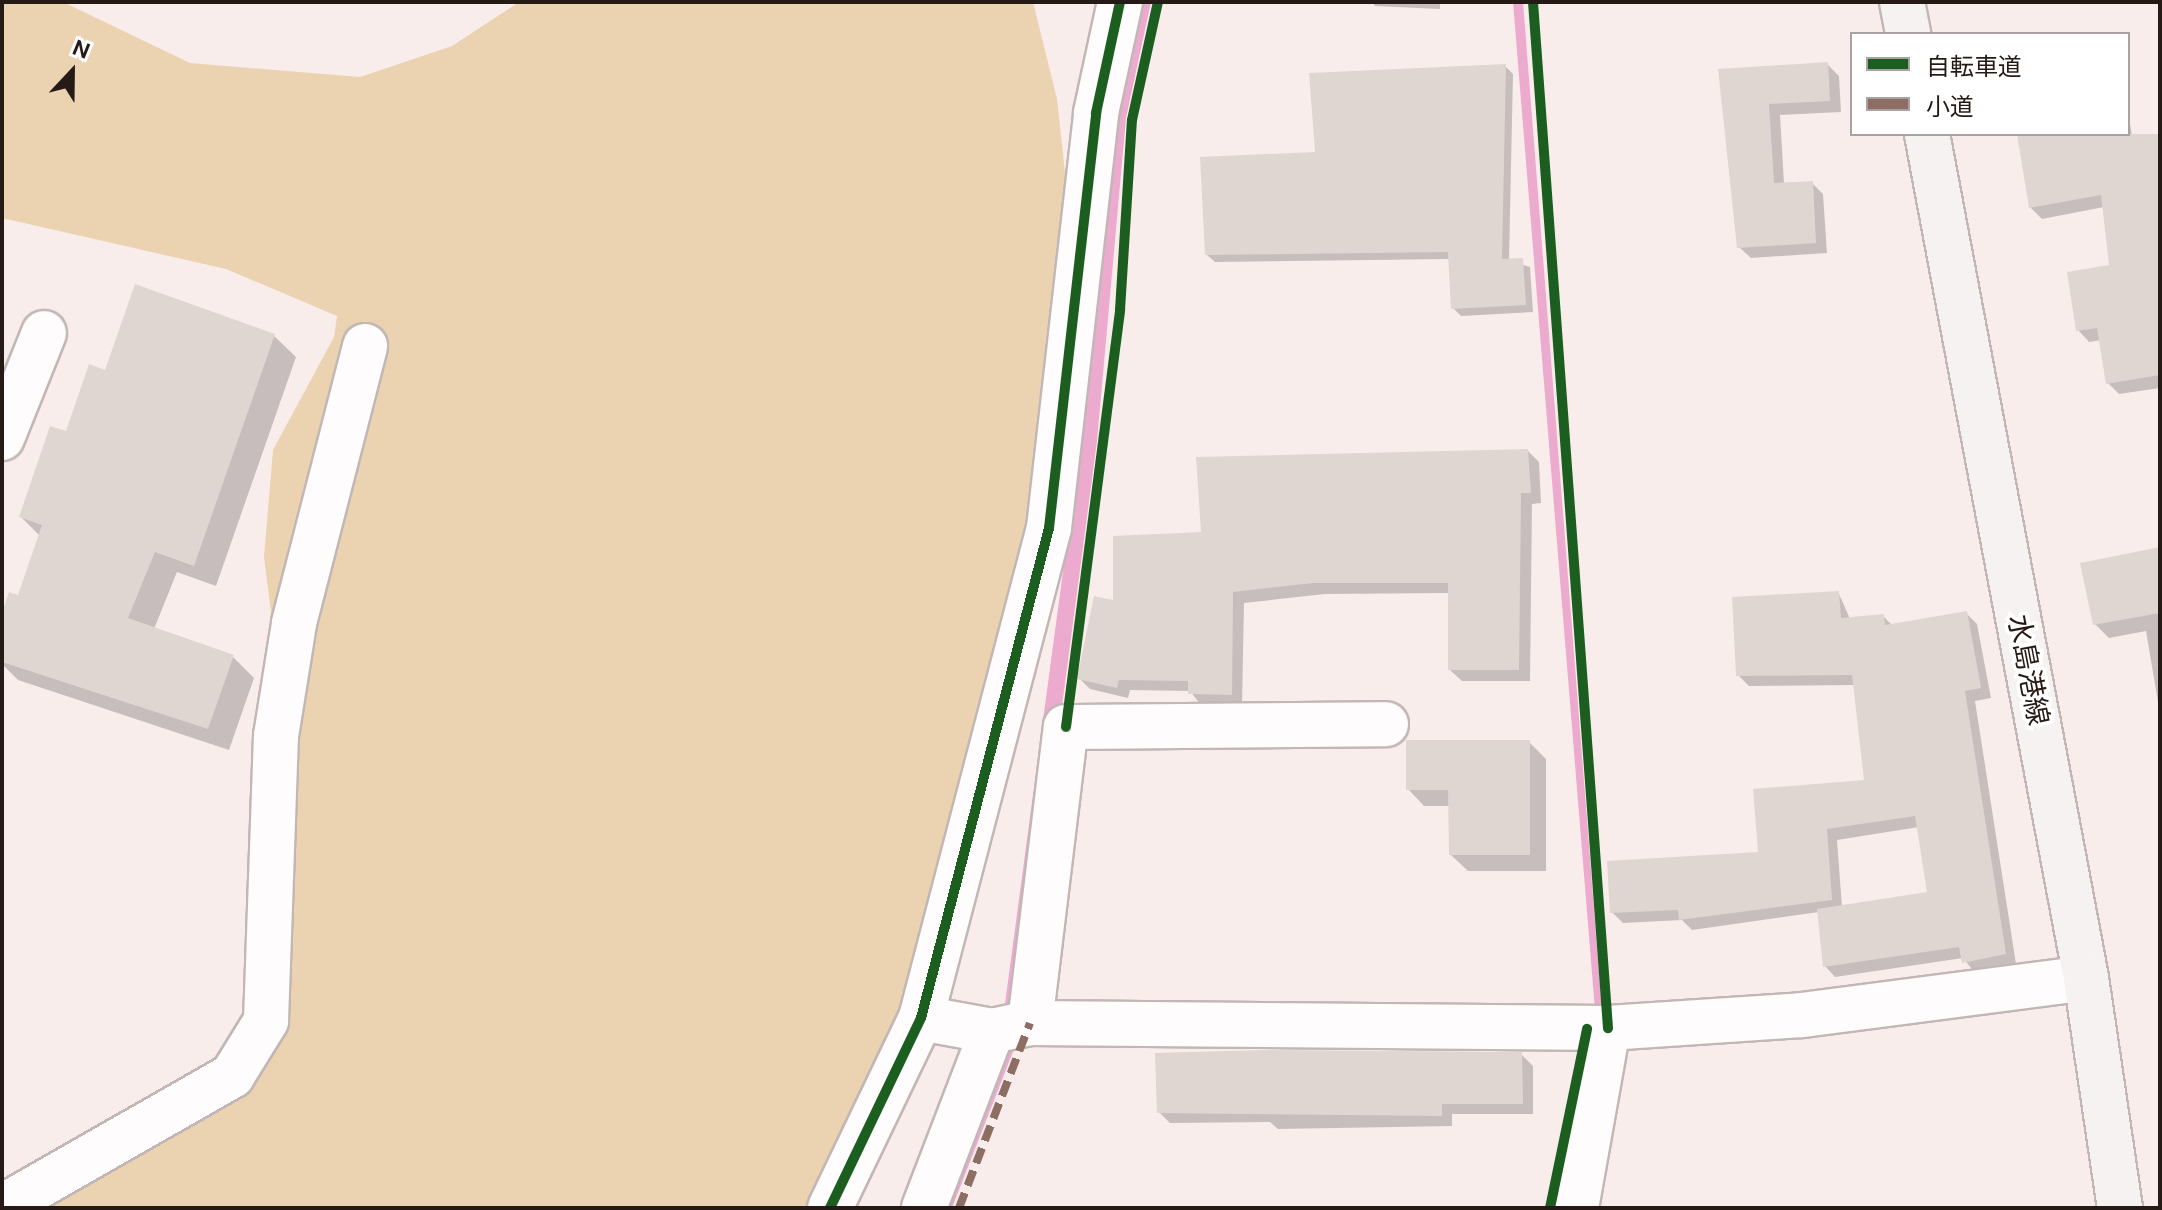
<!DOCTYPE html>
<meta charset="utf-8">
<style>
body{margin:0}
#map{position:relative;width:2162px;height:1210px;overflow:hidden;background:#f9edeb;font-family:"DM Sans","Noto Sans JP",sans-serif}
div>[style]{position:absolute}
.green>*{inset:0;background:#ebd3b2}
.water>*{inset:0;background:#ecaacf}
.shadow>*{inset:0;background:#0003}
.building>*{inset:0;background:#e0d6d1}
.roads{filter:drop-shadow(2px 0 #c2b7b4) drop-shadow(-2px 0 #c2b7b4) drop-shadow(0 2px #c2b7b4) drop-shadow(0 -2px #c2b7b4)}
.minor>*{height:44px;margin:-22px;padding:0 22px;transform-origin:22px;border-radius:22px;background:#fefcfc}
.major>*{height:44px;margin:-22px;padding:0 22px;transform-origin:22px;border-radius:22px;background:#f7f2f2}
.quiet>*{height:8px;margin-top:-4px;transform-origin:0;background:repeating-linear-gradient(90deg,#8d6e63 0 16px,transparent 0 24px)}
.cycleway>*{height:10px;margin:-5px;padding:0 5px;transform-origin:5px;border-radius:5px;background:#1b5e20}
span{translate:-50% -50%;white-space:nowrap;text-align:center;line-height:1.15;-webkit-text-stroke:7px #fff;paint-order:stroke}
.street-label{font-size:28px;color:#261a17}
.frame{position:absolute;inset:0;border:4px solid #261a17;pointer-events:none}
.legend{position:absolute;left:1850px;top:32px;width:280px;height:104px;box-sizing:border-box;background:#fff;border:2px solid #a8a3a2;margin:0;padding:10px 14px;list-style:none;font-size:24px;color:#261a17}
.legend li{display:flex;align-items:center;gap:16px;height:40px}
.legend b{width:40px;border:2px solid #a8a3a2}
.north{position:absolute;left:32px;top:32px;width:80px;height:80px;-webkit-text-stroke:6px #fff;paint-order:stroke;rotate:22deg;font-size:22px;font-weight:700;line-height:32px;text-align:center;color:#261a17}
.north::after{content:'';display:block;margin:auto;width:28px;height:36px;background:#261a17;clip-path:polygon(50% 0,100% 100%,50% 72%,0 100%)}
</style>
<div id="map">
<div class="green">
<i style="clip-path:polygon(2px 2px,63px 2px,190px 63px,360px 77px,452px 46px,519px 2px,1033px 2px,1057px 99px,1069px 209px,1025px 526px,905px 1030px,817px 1208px,27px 1208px,243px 1083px,287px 738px,264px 557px,273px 450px,334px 337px,337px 316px,226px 269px,2px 218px)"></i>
</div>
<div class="water">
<i style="clip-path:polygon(1136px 2px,1151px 2px,1126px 118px,1097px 441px,1018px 1039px,952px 1208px,935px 1208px,1004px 1011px,1099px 303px,1111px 114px)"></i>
<i style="clip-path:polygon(1513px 2px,1523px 2px,1602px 1011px,1595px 1010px)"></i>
</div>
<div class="shadow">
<i style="clip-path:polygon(1372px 2px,1440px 2px,1440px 9px,1375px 6px)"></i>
<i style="clip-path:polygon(1827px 64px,1839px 76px,1841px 112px,1780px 115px,1784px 184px,1812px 183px,1823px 194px,1827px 253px,1751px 258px,1739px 247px,1720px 71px)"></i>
<i style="clip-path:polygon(1505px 66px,1513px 74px,1509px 261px,1530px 267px,1533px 312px,1461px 316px,1453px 308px,1450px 259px,1215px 262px,1207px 255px,1317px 153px)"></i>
<i style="clip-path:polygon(2128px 111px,2139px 180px,2160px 177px,2160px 388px,2119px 394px,2108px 383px,2101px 340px,2089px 342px,2078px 330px,2112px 267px,2104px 207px,2042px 219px,2031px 208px,2019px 134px,2128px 134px)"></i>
<i style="clip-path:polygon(274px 336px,296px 357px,216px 586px,177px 572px,154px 629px,233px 657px,254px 678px,229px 750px,18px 680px,2px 664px,2px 619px,20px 597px,40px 536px,21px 517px,106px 373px)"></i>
<i style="clip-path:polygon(1528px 451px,1539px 462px,1541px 503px,1532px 504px,1530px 681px,1462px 681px,1450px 670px,1450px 593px,1325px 594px,1244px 603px,1242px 706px,1201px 705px,1190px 691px,1130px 690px,1128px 698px,1090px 689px,1079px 678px,1115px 602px,1203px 534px)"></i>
<i style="clip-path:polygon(2160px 548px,2160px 714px,2146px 631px,2109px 638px,2095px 624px)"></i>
<i style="clip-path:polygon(evenodd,1839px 594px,1850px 619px,1883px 616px,1893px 626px,1966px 613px,1977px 624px,1991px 698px,1975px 701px,2016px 964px,1975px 973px,1963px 958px,1835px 977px,1825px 966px,1819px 912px,1692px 930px,1682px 920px,1623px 923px,1612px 912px,1760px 854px,1866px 782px,1856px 685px,1749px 686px,1738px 675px,1839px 594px,1919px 827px,1929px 894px,1842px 907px,1837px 840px,1919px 827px)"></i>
<i style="clip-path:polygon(1529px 742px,1546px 759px,1546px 871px,1468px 871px,1451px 855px,1450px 806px,1424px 806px,1408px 789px)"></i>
<i style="clip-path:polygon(1521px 1054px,1533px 1066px,1533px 1114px,1452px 1114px,1452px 1126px,1278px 1129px,1270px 1122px,1170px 1123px,1159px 1112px)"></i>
</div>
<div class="building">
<i style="clip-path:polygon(1828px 62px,1830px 101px,1769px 104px,1774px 183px,1813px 181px,1816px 243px,1737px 248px,1718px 69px)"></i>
<i style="clip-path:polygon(1506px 64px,1502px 259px,1523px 258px,1526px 305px,1451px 309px,1448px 252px,1205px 255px,1200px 157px,1315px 152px,1309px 73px)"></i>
<i style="clip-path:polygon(2017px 134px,2160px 134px,2160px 375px,2106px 384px,2097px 328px,2076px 331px,2067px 272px,2109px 265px,2101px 195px,2029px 208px)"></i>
<i style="clip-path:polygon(135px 284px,275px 334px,194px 566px,155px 552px,128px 618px,234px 655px,208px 729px,2px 662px,2px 613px,9px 592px,18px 595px,42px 525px,19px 517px,50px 426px,66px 431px,89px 364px,105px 370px)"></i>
<i style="clip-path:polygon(1528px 449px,1531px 493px,1521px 493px,1519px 670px,1448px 670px,1448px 583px,1313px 583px,1233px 592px,1232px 695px,1188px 694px,1188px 681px,1119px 680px,1117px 688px,1077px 679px,1094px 596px,1113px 600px,1113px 536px,1201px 532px,1196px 457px)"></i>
<i style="clip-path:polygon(2160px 547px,2160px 613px,2093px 625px,2080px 563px)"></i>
<i style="clip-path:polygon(1839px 591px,1841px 618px,1884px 614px,1885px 625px,1967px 611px,1981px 688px,1965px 691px,2006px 954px,1962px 963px,1959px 947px,1823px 967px,1817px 909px,1927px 892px,1915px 816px,1827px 829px,1832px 900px,1679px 920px,1678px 910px,1610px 913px,1607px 861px,1758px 852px,1753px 789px,1864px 780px,1852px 675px,1736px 676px,1732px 597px)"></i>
<i style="clip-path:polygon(1406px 740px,1530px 740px,1530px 855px,1449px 855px,1448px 790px,1406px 790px)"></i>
<i style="clip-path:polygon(1263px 1050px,1522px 1052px,1523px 1104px,1442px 1104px,1442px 1116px,1157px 1113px,1155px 1053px)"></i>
</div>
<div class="roads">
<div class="minor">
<i style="left:2px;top:438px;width:113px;rotate:-68.2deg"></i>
<i style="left:921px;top:1018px;width:72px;rotate:10.4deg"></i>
<i style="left:992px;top:1031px;width:39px;rotate:-12deg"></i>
<i style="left:1030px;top:1023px;width:578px;rotate:0.5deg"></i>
<i style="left:1608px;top:1028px;width:194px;rotate:-3.8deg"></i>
<i style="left:1802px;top:1015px;width:286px;rotate:-7.4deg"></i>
<i style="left:1030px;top:1023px;width:298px;rotate:-83.1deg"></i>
<i style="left:1066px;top:727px;width:320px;rotate:-0.5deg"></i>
<i style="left:2px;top:1207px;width:265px;rotate:-29.7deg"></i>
<i style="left:232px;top:1076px;width:65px;rotate:-58.3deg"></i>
<i style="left:266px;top:1021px;width:285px;rotate:-88deg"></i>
<i style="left:276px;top:736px;width:114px;rotate:-80.9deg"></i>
<i style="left:294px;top:623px;width:286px;rotate:-75.6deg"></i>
<i style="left:830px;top:1208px;width:211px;rotate:-64.4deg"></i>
<i style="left:921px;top:1018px;width:506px;rotate:-75.36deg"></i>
<i style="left:1049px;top:528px;width:418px;rotate:-83.5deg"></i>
<i style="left:1096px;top:113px;width:114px;rotate:-77.8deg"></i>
<i style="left:924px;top:1208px;width:190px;rotate:-69deg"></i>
<i style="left:1576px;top:1208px;width:183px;rotate:-79.9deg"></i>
</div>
<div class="major">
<i style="left:1902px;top:2px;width:33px;rotate:79deg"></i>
<i style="left:1927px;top:134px;width:859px;rotate:79.33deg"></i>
<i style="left:2086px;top:978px;width:232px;rotate:81.6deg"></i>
</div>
</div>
<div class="quiet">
<i style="left:959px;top:1208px;width:198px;rotate:-69deg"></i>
</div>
<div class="cycleway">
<i style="left:1533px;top:2px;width:1029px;rotate:85.82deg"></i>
<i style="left:1066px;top:727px;width:420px;rotate:-82.6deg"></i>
<i style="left:1120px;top:310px;width:190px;rotate:-86.4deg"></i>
<i style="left:1132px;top:120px;width:121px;rotate:-77.6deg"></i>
<i style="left:830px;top:1208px;width:211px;rotate:-64.4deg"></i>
<i style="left:921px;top:1018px;width:506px;rotate:-75.36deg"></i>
<i style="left:1049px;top:528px;width:418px;rotate:-83.5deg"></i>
<i style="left:1096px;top:113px;width:114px;rotate:-77.8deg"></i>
<i style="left:1550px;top:1208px;width:183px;rotate:-78.3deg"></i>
</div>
<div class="street-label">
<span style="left:2028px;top:670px;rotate:79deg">水島港線</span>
</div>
<div class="frame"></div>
<ul class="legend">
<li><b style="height:10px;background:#1b5e20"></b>自転車道</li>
<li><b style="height:10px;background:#8d6e63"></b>小道</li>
</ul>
<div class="north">N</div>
</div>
